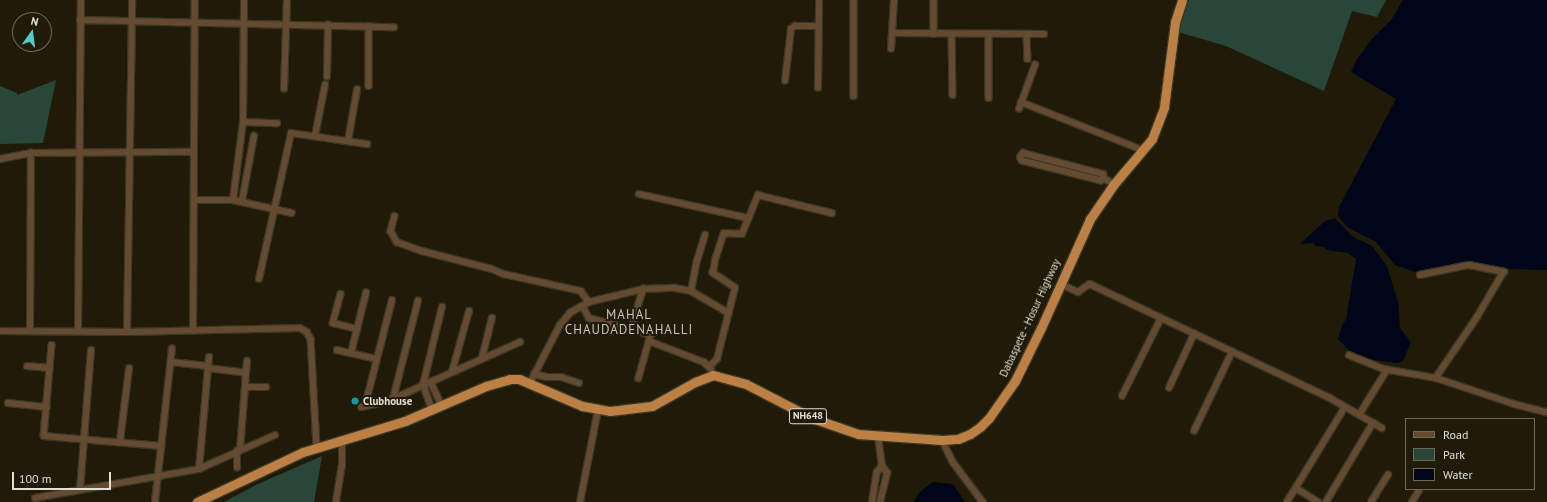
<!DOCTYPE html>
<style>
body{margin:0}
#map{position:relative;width:1547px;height:502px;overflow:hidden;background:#201b08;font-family:"PT Sans",sans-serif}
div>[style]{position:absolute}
.green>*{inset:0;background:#294739}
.water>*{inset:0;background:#000518}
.roads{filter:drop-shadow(1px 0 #3b3724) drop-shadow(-1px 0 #3b3724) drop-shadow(0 1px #3b3724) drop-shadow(0 -1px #3b3724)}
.minor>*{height:5.5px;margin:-2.75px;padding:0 2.75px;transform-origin:2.75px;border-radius:2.75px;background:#644a31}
.trunk>*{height:9px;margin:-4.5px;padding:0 4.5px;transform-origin:4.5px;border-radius:4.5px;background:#bc8044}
.dots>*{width:11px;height:11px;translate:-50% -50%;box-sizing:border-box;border:2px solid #201b08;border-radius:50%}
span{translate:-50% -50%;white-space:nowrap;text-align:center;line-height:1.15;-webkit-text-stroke:4px #201b08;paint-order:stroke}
.shield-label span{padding:1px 3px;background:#201b08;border:1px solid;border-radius:3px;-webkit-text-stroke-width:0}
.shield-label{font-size:10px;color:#e3e0d3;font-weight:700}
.street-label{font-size:11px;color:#e3e0d3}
.poi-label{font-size:11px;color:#e3e0d3;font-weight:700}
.left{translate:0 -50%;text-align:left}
.quarter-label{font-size:13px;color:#cac5ac;letter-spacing:1px}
.legend{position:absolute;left:1405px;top:418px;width:130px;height:72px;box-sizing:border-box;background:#201b08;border:1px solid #6e6a59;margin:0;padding:5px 7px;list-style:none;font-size:12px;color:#e3e0d3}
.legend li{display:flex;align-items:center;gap:8px;height:20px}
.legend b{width:20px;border:1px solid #6e6a59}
.north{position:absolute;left:12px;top:12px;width:40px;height:40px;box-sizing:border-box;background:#201b08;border:1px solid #6e6a59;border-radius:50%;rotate:14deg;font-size:11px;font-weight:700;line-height:16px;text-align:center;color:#e3e0d3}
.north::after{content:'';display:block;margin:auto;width:14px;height:18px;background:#53cdc9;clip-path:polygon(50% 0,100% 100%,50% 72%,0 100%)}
.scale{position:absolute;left:12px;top:472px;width:99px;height:18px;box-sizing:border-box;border:2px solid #e3e0d3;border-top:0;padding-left:5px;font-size:12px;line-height:14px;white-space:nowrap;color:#e3e0d3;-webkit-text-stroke:3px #201b08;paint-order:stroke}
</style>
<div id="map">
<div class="green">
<i style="clip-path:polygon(1189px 0,1386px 0,1377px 17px,1352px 11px,1324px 91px,1226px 46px,1178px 32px)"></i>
<i style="clip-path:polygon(56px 80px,43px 143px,0 144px,0 86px,17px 93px,17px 95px)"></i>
<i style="clip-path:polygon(322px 456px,314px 502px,224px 502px,258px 484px)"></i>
</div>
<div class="water">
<i style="clip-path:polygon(1403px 0,1547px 0,1547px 270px,1509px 269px,1469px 262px,1436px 271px,1415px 272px,1395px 265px,1376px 242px,1347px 227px,1338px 216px,1339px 207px,1396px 99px,1351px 72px,1357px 59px,1372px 39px,1391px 20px)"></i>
<i style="clip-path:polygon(1335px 218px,1352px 236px,1372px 246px,1387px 266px,1398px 302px,1400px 328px,1411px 342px,1403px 361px,1397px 363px,1362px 358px,1353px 354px,1338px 339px,1342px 326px,1346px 319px,1356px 259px,1348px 253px,1327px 250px,1324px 247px,1315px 246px,1313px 243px,1300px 244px,1325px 221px)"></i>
<i style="clip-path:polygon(933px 482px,953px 484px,965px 502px,913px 502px,921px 491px)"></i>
</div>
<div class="roads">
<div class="minor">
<i style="left:854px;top:0;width:96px;rotate:90deg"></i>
<i style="left:934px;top:0;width:34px;rotate:90deg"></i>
<i style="left:80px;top:20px;width:314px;rotate:1.3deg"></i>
<i style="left:369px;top:26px;width:60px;rotate:90deg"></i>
<i style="left:893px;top:33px;width:151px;rotate:0.4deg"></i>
<i style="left:952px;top:34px;width:61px;rotate:89.1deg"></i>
<i style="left:989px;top:34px;width:64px;rotate:90deg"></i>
<i style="left:1027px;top:34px;width:25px;rotate:88deg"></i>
<i style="left:891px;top:49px;width:49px;rotate:-86.5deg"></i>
<i style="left:327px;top:77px;width:52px;rotate:-88.9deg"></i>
<i style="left:785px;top:81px;width:52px;rotate:-83.4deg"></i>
<i style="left:791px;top:29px;width:5px;rotate:-37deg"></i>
<i style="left:795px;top:26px;width:24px"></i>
<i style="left:818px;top:88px;width:88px;rotate:-89.3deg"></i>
<i style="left:284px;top:89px;width:89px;rotate:-88.1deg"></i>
<i style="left:1021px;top:102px;width:131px;rotate:21.5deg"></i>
<i style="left:1019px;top:109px;width:47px;rotate:-70deg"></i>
<i style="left:243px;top:122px;width:34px;rotate:2deg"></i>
<i style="left:315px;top:136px;width:52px;rotate:-78.9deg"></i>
<i style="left:348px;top:141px;width:52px;rotate:-80deg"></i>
<i style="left:0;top:159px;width:32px;rotate:-11deg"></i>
<i style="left:31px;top:153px;width:163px;rotate:-0.4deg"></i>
<i style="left:1105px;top:179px;width:4px;rotate:153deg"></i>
<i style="left:1101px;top:181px;width:81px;rotate:-165.8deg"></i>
<i style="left:1022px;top:161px;width:4px;rotate:-117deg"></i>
<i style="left:1020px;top:157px;width:5px;rotate:-53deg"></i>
<i style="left:1023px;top:153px;width:83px;rotate:14.7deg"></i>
<i style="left:1103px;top:174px;width:5px;rotate:68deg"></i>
<i style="left:1105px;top:179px;width:10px;rotate:29deg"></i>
<i style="left:639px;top:194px;width:112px;rotate:12.4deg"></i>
<i style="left:195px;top:200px;width:38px"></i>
<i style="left:233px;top:200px;width:60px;rotate:12.4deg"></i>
<i style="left:233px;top:200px;width:79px;rotate:-82.7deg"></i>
<i style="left:243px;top:122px;width:122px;rotate:-89.5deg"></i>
<i style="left:242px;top:201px;width:66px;rotate:-79.5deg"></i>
<i style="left:395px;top:216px;width:16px;rotate:105deg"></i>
<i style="left:391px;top:231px;width:13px;rotate:61deg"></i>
<i style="left:397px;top:242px;width:27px;rotate:20deg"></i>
<i style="left:422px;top:251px;width:72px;rotate:14.4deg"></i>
<i style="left:492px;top:269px;width:13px;rotate:23deg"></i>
<i style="left:504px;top:274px;width:79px;rotate:12.4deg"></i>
<i style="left:581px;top:291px;width:14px;rotate:54deg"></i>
<i style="left:1420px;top:275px;width:50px;rotate:-11.5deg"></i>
<i style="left:1469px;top:265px;width:36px;rotate:11deg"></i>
<i style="left:1504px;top:272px;width:53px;rotate:120.4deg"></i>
<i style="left:1477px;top:318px;width:73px;rotate:124.3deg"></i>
<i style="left:259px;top:279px;width:149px;rotate:-77.6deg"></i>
<i style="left:291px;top:133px;width:77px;rotate:8.2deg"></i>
<i style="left:1061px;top:284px;width:19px;rotate:25deg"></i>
<i style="left:1078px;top:292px;width:14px;rotate:-34deg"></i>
<i style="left:1090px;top:284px;width:266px;rotate:25.4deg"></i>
<i style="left:1330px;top:398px;width:60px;rotate:30deg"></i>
<i style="left:691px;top:291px;width:31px;rotate:-79deg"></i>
<i style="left:697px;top:261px;width:27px;rotate:-73deg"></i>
<i style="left:341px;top:294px;width:30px;rotate:105deg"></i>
<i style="left:333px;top:323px;width:25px;rotate:14deg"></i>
<i style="left:583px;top:306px;width:13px;rotate:63deg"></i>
<i style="left:589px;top:318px;width:64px;rotate:15.3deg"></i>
<i style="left:651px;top:335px;width:45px;rotate:105.6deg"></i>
<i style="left:631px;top:329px;width:42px;rotate:-73.3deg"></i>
<i style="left:0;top:331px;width:127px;rotate:0.5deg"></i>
<i style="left:127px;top:332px;width:173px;rotate:-1.3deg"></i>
<i style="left:300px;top:328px;width:8px;rotate:30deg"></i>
<i style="left:307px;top:332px;width:8px;rotate:60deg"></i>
<i style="left:311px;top:339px;width:108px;rotate:86.8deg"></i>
<i style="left:30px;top:331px;width:178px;rotate:-89.7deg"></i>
<i style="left:193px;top:331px;width:331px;rotate:-89.7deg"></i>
<i style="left:78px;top:332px;width:332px;rotate:-89.5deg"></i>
<i style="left:127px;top:332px;width:332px;rotate:-89.1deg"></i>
<i style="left:649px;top:341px;width:59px;rotate:20.9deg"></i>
<i style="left:704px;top:362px;width:10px;rotate:45deg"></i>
<i style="left:52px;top:345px;width:91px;rotate:95deg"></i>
<i style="left:44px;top:436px;width:118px;rotate:4.8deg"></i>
<i style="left:337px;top:350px;width:41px;rotate:12.7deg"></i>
<i style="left:351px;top:353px;width:62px;rotate:-76deg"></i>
<i style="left:1349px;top:355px;width:38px;rotate:22deg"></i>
<i style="left:1384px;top:369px;width:53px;rotate:9.8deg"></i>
<i style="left:1436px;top:378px;width:82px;rotate:18.4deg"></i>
<i style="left:1514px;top:404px;width:34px;rotate:14deg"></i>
<i style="left:482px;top:358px;width:41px;rotate:-76deg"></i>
<i style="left:171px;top:362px;width:37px;rotate:6deg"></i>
<i style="left:27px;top:366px;width:23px;rotate:5deg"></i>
<i style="left:710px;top:366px;width:10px;rotate:-45deg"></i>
<i style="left:717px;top:359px;width:73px;rotate:-75.8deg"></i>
<i style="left:735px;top:288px;width:27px;rotate:-146deg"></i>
<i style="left:713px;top:273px;width:13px;rotate:-81deg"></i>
<i style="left:715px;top:260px;width:28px;rotate:-72deg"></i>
<i style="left:724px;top:233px;width:18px;rotate:3deg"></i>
<i style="left:742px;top:234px;width:42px;rotate:-67.7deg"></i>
<i style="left:758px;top:195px;width:76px;rotate:13.7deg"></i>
<i style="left:208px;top:368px;width:38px;rotate:7deg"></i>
<i style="left:452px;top:372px;width:63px;rotate:-74.4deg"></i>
<i style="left:534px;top:374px;width:13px;rotate:13deg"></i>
<i style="left:547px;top:377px;width:14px"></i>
<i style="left:561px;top:377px;width:19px;rotate:18deg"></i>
<i style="left:431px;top:382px;width:26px;rotate:65deg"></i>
<i style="left:530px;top:383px;width:65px;rotate:-62.7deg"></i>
<i style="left:560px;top:325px;width:16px;rotate:-50deg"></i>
<i style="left:570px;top:313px;width:22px;rotate:-30deg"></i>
<i style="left:589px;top:302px;width:56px;rotate:-13.5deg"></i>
<i style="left:643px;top:289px;width:32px;rotate:-2deg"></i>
<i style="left:675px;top:288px;width:16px;rotate:11deg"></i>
<i style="left:691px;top:291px;width:44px;rotate:30.1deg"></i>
<i style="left:245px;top:387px;width:21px"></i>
<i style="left:1169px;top:388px;width:60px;rotate:-65.2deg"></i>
<i style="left:1122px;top:396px;width:87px;rotate:-63.4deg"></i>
<i style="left:393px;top:399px;width:101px;rotate:-75.7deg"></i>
<i style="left:8px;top:403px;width:39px;rotate:6deg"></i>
<i style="left:365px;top:406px;width:109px;rotate:-75.7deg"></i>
<i style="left:361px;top:407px;width:25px;rotate:-11deg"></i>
<i style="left:386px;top:402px;width:147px;rotate:-24.1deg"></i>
<i style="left:432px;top:410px;width:27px;rotate:-110deg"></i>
<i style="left:423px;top:385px;width:80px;rotate:-76.3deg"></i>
<i style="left:1359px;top:415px;width:53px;rotate:-58.1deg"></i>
<i style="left:1194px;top:431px;width:88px;rotate:-64.3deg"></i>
<i style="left:942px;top:440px;width:25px;rotate:63deg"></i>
<i style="left:953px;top:462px;width:50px;rotate:53.1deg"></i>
<i style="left:120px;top:441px;width:73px;rotate:-82.9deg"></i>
<i style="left:240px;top:450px;width:89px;rotate:-85.5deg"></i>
<i style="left:237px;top:468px;width:17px;rotate:-90deg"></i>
<i style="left:199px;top:469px;width:112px;rotate:-84.9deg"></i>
<i style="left:1296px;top:488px;width:26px;rotate:32deg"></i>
<i style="left:80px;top:490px;width:140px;rotate:-85.5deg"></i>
<i style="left:35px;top:498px;width:167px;rotate:-10deg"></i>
<i style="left:199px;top:469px;width:83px;rotate:-24.1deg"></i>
<i style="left:155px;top:502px;width:154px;rotate:-83.7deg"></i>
<i style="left:336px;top:502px;width:36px;rotate:-81deg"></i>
<i style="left:342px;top:466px;width:26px;rotate:-90deg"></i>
<i style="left:580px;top:502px;width:94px;rotate:-78.9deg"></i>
<i style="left:872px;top:502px;width:30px;rotate:-81deg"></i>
<i style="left:877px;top:472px;width:8px;rotate:-50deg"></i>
<i style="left:882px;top:466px;width:30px;rotate:-98deg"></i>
<i style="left:880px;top:502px;width:30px;rotate:-76deg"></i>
<i style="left:887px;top:473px;width:9px;rotate:-126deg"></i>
<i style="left:1287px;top:502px;width:111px;rotate:-58.6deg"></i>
<i style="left:1326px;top:502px;width:92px;rotate:-59.3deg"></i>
<i style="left:1371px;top:502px;width:32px;rotate:-58deg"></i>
<i style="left:1412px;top:502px;width:13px;rotate:-58deg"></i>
</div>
<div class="trunk">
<i style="left:197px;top:502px;width:117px;rotate:-25.3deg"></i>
<i style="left:303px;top:452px;width:107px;rotate:-16.9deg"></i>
<i style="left:405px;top:421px;width:88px;rotate:-23.4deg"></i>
<i style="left:486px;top:386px;width:25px;rotate:-16deg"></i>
<i style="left:510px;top:379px;width:9px"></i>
<i style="left:519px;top:379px;width:69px;rotate:23.2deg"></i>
<i style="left:582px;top:406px;width:28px;rotate:10deg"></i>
<i style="left:610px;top:411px;width:42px;rotate:-6.8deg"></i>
<i style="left:652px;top:406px;width:49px;rotate:-29.2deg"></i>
<i style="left:695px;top:382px;width:19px;rotate:-21deg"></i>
<i style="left:713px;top:375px;width:34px;rotate:15deg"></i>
<i style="left:746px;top:384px;width:74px;rotate:27.3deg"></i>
<i style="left:812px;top:418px;width:49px;rotate:19.2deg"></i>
<i style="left:858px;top:434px;width:84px;rotate:4.1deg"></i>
<i style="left:942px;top:440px;width:16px;rotate:-4deg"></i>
<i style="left:958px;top:439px;width:13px;rotate:-23deg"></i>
<i style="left:970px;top:434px;width:12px;rotate:-35deg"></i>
<i style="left:980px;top:427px;width:13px;rotate:-45deg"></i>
<i style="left:989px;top:418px;width:45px;rotate:-54.9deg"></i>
<i style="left:1015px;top:381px;width:59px;rotate:-63.9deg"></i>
<i style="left:1041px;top:328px;width:120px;rotate:-65.8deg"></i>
<i style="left:1090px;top:219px;width:42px;rotate:-55.6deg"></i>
<i style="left:1114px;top:184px;width:59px;rotate:-49.8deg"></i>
<i style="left:1152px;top:139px;width:34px;rotate:-69deg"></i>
<i style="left:1164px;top:107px;width:86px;rotate:-82.6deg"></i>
<i style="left:1175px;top:22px;width:23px;rotate:-72deg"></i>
</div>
</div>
<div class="dots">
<i style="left:355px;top:401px;background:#0f9aa8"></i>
</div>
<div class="shield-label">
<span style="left:808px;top:416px">NH648</span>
</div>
<div class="street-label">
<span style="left:1030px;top:318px;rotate:-65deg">Dabaspete - Hosur Highway</span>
</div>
<div class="poi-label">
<span class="left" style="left:363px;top:401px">Clubhouse</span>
</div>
<div class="quarter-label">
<span style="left:629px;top:323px">MAHAL<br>CHAUDADENAHALLI</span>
</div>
<ul class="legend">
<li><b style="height:5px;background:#644a31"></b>Road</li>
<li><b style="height:11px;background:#294739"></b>Park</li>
<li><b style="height:11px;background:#000518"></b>Water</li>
</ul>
<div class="north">N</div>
<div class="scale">100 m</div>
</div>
